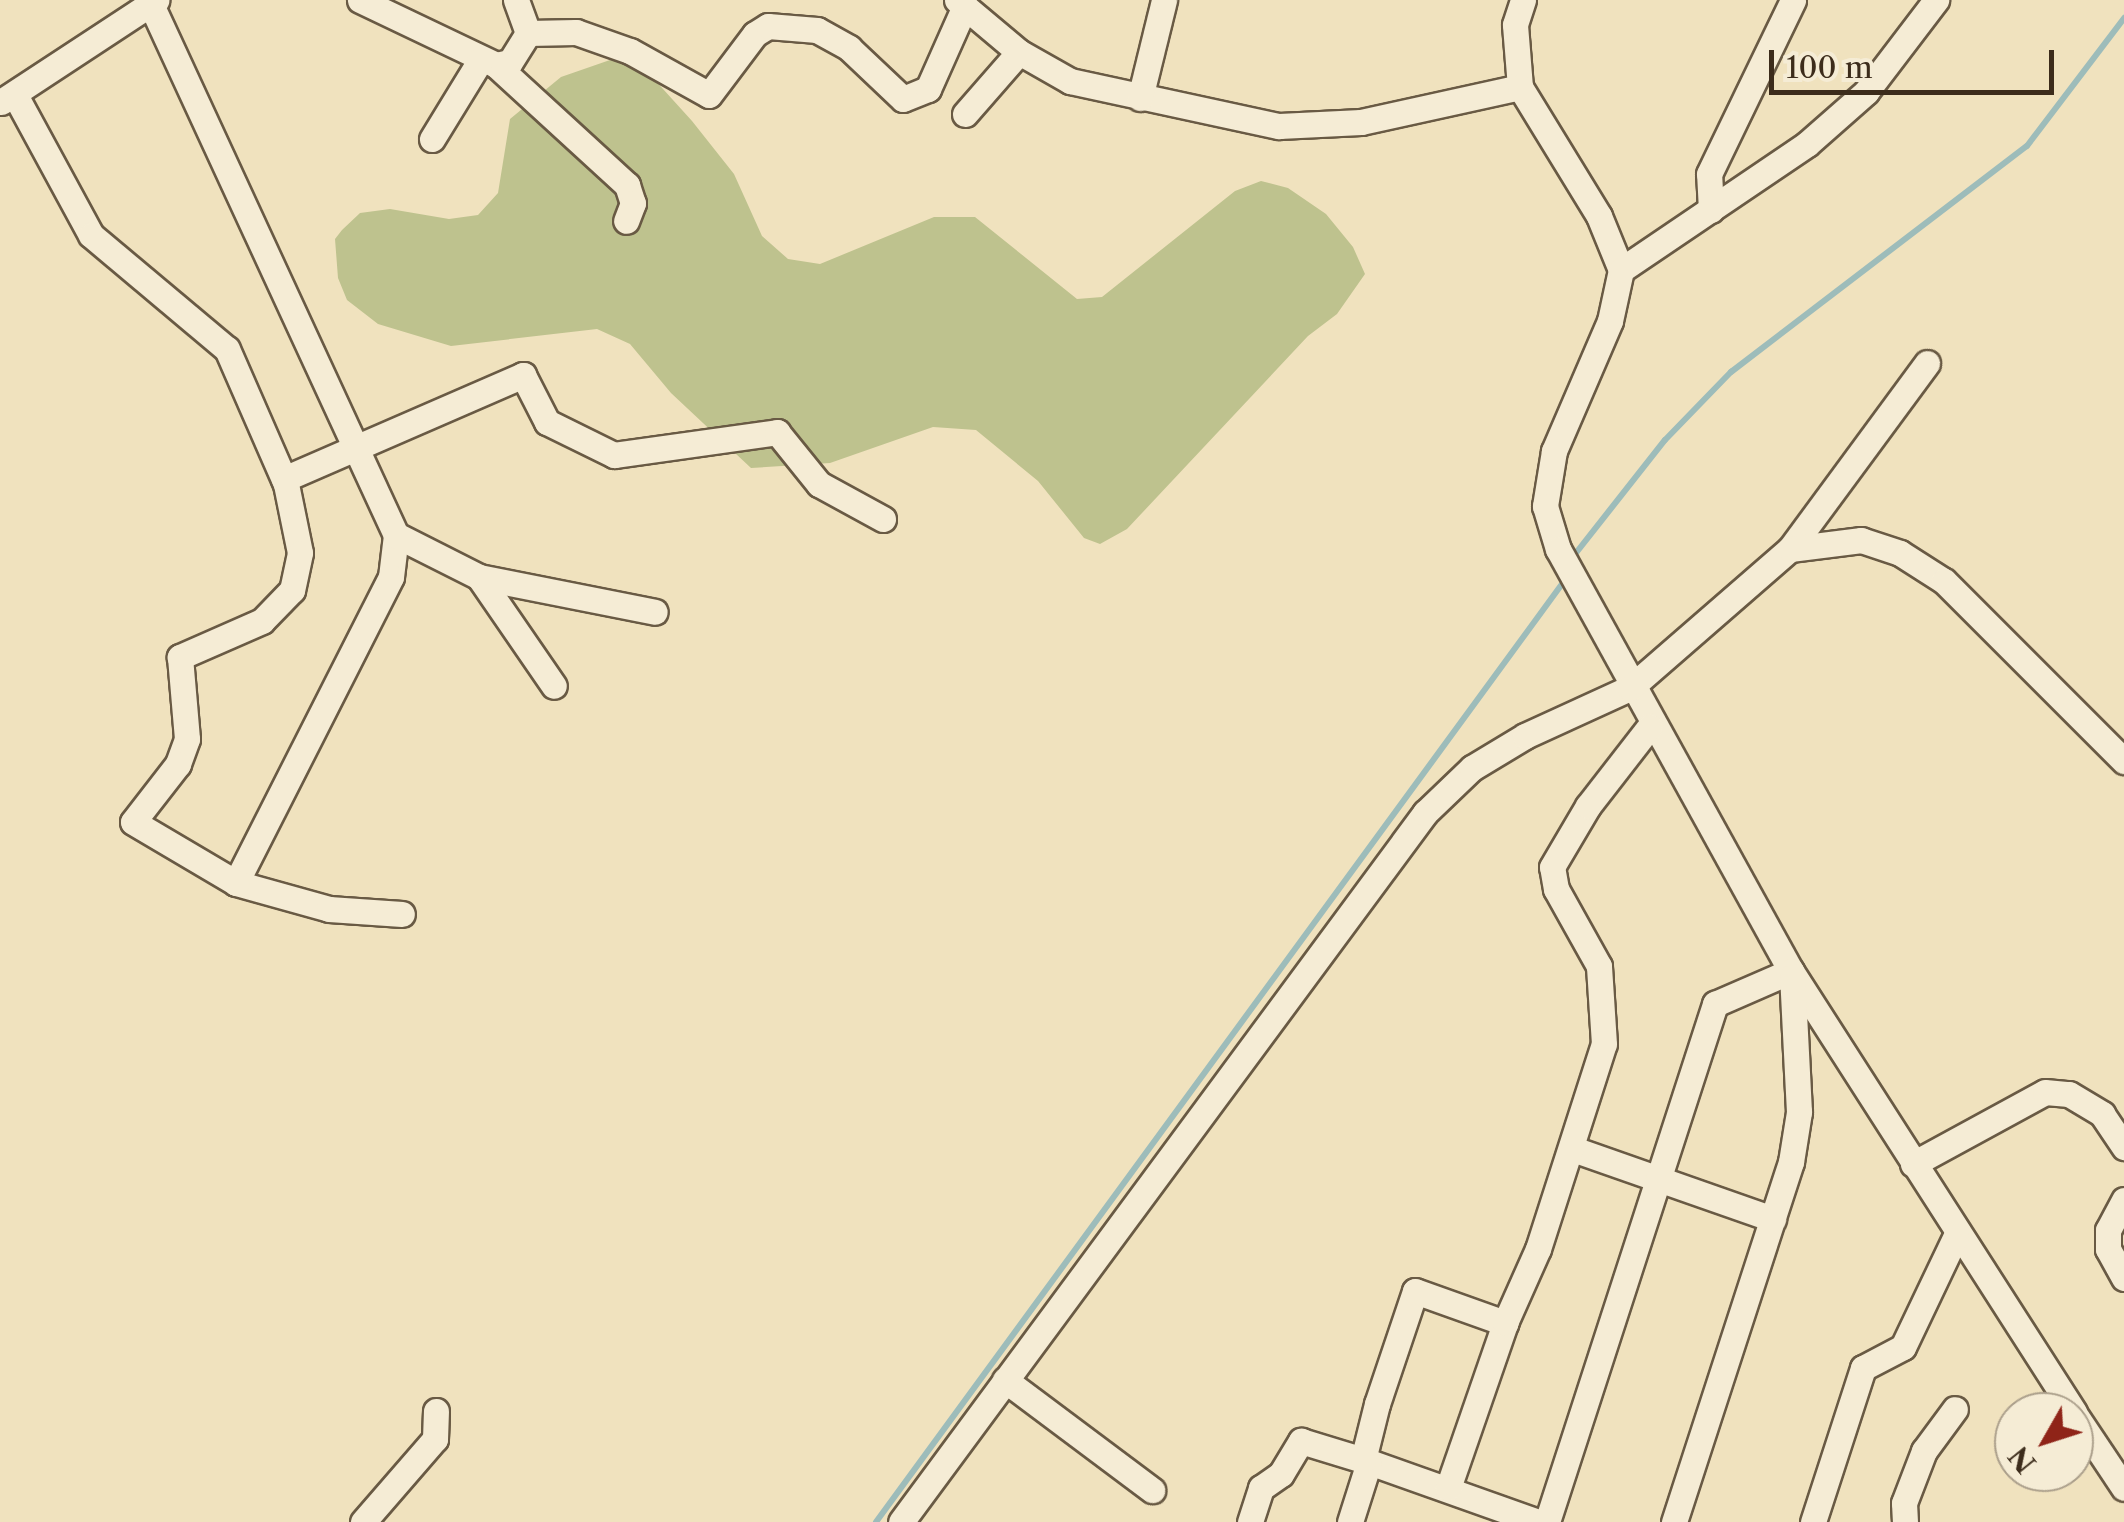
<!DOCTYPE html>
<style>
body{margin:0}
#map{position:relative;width:2124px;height:1522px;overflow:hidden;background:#f0e2be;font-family:"Libre Caslon Text",serif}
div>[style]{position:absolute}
.green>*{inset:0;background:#bec28e}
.stream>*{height:6px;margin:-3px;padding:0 3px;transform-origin:3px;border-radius:3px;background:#9dbcba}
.roads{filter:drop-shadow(2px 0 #695a44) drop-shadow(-2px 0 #695a44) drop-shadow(0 2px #695a44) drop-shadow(0 -2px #695a44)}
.minor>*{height:25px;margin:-12.5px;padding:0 12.5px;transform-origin:12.5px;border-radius:12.5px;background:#f5ecd5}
span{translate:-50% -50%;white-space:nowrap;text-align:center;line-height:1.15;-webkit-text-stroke:10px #f5ecd5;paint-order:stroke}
.north{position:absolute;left:1994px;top:1392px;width:100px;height:100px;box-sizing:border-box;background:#f5ecd5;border:2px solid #ab9f8b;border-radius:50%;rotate:231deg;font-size:28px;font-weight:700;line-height:40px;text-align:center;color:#3c2c1b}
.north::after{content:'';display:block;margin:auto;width:35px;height:45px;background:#8f2418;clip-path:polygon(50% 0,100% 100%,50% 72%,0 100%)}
.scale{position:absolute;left:1769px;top:50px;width:285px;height:45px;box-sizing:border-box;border:5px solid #3c2c1b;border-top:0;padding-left:12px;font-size:30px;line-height:35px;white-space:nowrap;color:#3c2c1b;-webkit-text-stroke:8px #f5ecd5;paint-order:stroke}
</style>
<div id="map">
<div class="green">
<i style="clip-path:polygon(610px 60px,644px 68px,692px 121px,734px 174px,762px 236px,788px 259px,820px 264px,934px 217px,975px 217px,1077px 299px,1102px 297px,1235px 191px,1261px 181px,1288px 188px,1326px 214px,1353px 247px,1365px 274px,1337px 314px,1308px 336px,1127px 529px,1100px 544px,1084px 538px,1038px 481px,976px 430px,933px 427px,830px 463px,751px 468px,671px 393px,630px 344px,597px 329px,451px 346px,378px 324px,347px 300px,338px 278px,335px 239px,342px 230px,360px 213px,390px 209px,449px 219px,478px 215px,498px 193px,510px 119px,561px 77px)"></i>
</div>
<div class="stream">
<i style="left:1572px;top:558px;width:150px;rotate:-51.8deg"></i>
<i style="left:1665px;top:440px;width:95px;rotate:-45.9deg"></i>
<i style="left:1731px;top:372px;width:372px;rotate:-37.4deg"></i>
<i style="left:2027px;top:146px;width:161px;rotate:-52.8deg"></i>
<i style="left:876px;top:1522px;width:1167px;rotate:-53.82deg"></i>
</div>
<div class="roads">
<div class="minor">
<i style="left:149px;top:0;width:589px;rotate:65.22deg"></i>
<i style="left:396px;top:535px;width:42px;rotate:96.8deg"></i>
<i style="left:391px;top:577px;width:343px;rotate:116.9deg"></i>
<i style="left:236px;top:883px;width:97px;rotate:15.6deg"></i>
<i style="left:329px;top:909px;width:73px;rotate:3.9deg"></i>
<i style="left:360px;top:0;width:151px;rotate:25.5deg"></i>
<i style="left:496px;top:65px;width:14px;rotate:-12deg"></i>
<i style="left:510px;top:62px;width:34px;rotate:-58deg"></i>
<i style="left:528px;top:33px;width:48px;rotate:-1.2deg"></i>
<i style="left:576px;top:32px;width:57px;rotate:19.4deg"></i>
<i style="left:630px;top:51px;width:90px;rotate:29.1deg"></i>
<i style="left:709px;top:95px;width:76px;rotate:-53deg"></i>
<i style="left:755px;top:34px;width:15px;rotate:-32deg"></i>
<i style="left:768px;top:26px;width:49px;rotate:4.7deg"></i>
<i style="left:817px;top:30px;width:37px;rotate:29deg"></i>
<i style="left:849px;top:48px;width:74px;rotate:43.4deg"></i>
<i style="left:903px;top:99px;width:27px;rotate:-22deg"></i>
<i style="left:928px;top:89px;width:91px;rotate:-66deg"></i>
<i style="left:516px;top:0;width:35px;rotate:70deg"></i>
<i style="left:957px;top:0;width:81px;rotate:40deg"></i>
<i style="left:1019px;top:52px;width:59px;rotate:29.6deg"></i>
<i style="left:1070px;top:81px;width:214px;rotate:12.2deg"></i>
<i style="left:1279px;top:126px;width:82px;rotate:-2.8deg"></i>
<i style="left:1361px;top:122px;width:163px;rotate:-12.4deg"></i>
<i style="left:1523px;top:0;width:26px;rotate:108deg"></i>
<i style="left:1515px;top:25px;width:62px;rotate:85.4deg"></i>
<i style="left:1520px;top:87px;width:151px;rotate:58.5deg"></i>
<i style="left:1599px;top:216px;width:58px;rotate:67.8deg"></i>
<i style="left:1621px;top:270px;width:52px;rotate:102.2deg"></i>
<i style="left:1610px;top:321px;width:142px;rotate:113.3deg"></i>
<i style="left:1554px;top:451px;width:56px;rotate:99.3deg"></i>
<i style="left:1545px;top:506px;width:45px;rotate:73.2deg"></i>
<i style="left:1558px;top:549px;width:482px;rotate:61.1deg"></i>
<i style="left:1791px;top:971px;width:524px;rotate:57.31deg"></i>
<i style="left:496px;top:65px;width:178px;rotate:42.5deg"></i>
<i style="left:627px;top:185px;width:19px;rotate:72deg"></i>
<i style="left:633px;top:203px;width:19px;rotate:111deg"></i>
<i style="left:15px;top:95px;width:159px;rotate:61.5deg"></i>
<i style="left:91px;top:235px;width:177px;rotate:40deg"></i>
<i style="left:227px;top:349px;width:147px;rotate:66.4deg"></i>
<i style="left:286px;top:484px;width:70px;rotate:78.5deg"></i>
<i style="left:300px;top:553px;width:38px;rotate:102deg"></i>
<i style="left:292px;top:590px;width:43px;rotate:134.1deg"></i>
<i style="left:262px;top:621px;width:90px;rotate:156.3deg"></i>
<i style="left:180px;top:657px;width:82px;rotate:85.1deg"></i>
<i style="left:187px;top:739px;width:27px;rotate:110deg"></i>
<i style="left:178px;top:764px;width:73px;rotate:127.8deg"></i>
<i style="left:133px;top:822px;width:120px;rotate:30.6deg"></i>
<i style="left:1140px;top:98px;width:101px;rotate:-76.2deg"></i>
<i style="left:1px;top:102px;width:186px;rotate:-33.3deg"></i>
<i style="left:965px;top:114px;width:82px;rotate:-48.9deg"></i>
<i style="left:432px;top:139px;width:94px;rotate:-58.5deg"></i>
<i style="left:1711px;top:210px;width:36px;rotate:-93deg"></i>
<i style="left:1709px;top:174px;width:193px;rotate:-64.2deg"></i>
<i style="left:1621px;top:270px;width:225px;rotate:-34.1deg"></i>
<i style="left:1807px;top:144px;width:79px;rotate:-41.4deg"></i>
<i style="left:1866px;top:92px;width:116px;rotate:-52.7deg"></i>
<i style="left:284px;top:479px;width:261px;rotate:-23.5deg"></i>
<i style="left:523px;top:375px;width:53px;rotate:62.9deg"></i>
<i style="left:547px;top:422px;width:75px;rotate:26.2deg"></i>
<i style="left:614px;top:455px;width:165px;rotate:-8deg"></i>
<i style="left:777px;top:432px;width:67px;rotate:51.1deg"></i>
<i style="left:819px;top:484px;width:73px;rotate:28.7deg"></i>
<i style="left:396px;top:535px;width:93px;rotate:26.8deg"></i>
<i style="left:479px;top:577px;width:179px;rotate:11.2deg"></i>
<i style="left:1790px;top:549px;width:231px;rotate:-53.6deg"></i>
<i style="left:479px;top:577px;width:132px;rotate:55.5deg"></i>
<i style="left:1573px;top:1149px;width:212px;rotate:19.3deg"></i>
<i style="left:1913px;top:1164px;width:150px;rotate:-28.6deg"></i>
<i style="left:2045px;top:1092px;width:24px;rotate:5deg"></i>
<i style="left:2069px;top:1094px;width:39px;rotate:31deg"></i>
<i style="left:2102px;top:1114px;width:40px;rotate:56deg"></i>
<i style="left:2124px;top:1200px;width:34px;rotate:118deg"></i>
<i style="left:2108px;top:1230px;width:19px;rotate:90deg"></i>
<i style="left:2108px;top:1249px;width:33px;rotate:61deg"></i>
<i style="left:1005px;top:1380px;width:184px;rotate:36.8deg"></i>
<i style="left:2074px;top:1413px;width:90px;rotate:56.3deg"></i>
<i style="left:1369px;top:1462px;width:179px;rotate:19.5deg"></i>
<i style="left:1448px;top:1488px;width:175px;rotate:-70.9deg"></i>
<i style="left:363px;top:1522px;width:110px;rotate:-49.1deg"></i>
<i style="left:435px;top:1439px;width:28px;rotate:-88deg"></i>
<i style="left:901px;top:1522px;width:882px;rotate:-53.53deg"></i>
<i style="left:1425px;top:813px;width:65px;rotate:-43.8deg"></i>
<i style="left:1472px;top:768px;width:62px;rotate:-31.1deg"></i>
<i style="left:1525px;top:736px;width:115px;rotate:-24.6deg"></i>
<i style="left:1630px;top:688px;width:212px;rotate:-41deg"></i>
<i style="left:1790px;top:549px;width:72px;rotate:-7.2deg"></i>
<i style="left:1861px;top:540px;width:41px;rotate:18.4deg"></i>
<i style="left:1900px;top:553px;width:52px;rotate:32.5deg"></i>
<i style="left:1944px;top:581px;width:255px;rotate:45deg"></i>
<i style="left:1250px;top:1522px;width:36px;rotate:-72deg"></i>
<i style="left:1261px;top:1488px;width:24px;rotate:-35deg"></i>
<i style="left:1281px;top:1474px;width:39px;rotate:-59deg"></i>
<i style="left:1301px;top:1441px;width:65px;rotate:17deg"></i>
<i style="left:1350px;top:1522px;width:63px;rotate:-72.4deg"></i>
<i style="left:1369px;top:1462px;width:6px;rotate:-162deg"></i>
<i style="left:1363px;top:1460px;width:58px;rotate:-76deg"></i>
<i style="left:1377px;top:1404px;width:119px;rotate:-71.4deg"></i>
<i style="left:1415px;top:1291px;width:96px;rotate:19.6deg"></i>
<i style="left:1505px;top:1323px;width:81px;rotate:-66deg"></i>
<i style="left:1538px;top:1249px;width:215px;rotate:-72.2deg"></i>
<i style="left:1604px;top:1044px;width:78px;rotate:-93.7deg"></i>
<i style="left:1599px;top:966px;width:88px;rotate:-119.2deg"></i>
<i style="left:1556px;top:889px;width:22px;rotate:-100deg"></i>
<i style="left:1552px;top:867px;width:71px;rotate:-59.5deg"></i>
<i style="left:1588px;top:806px;width:101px;rotate:-52.2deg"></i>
<i style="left:1547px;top:1522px;width:545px;rotate:-72.03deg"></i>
<i style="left:1715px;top:1004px;width:83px;rotate:-23.5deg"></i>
<i style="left:1674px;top:1522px;width:379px;rotate:-72deg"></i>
<i style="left:1791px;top:1162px;width:51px;rotate:-80.9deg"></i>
<i style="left:1799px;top:1112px;width:136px;rotate:-92.9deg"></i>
<i style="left:1813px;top:1522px;width:162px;rotate:-72deg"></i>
<i style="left:1863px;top:1368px;width:45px;rotate:-27.7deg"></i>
<i style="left:1903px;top:1347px;width:123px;rotate:-64.5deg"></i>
<i style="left:1905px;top:1522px;width:19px;rotate:-93deg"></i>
<i style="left:1904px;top:1503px;width:56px;rotate:-69deg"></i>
<i style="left:1924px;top:1451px;width:52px;rotate:-53.6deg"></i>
</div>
</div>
<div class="north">N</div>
<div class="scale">100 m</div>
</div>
